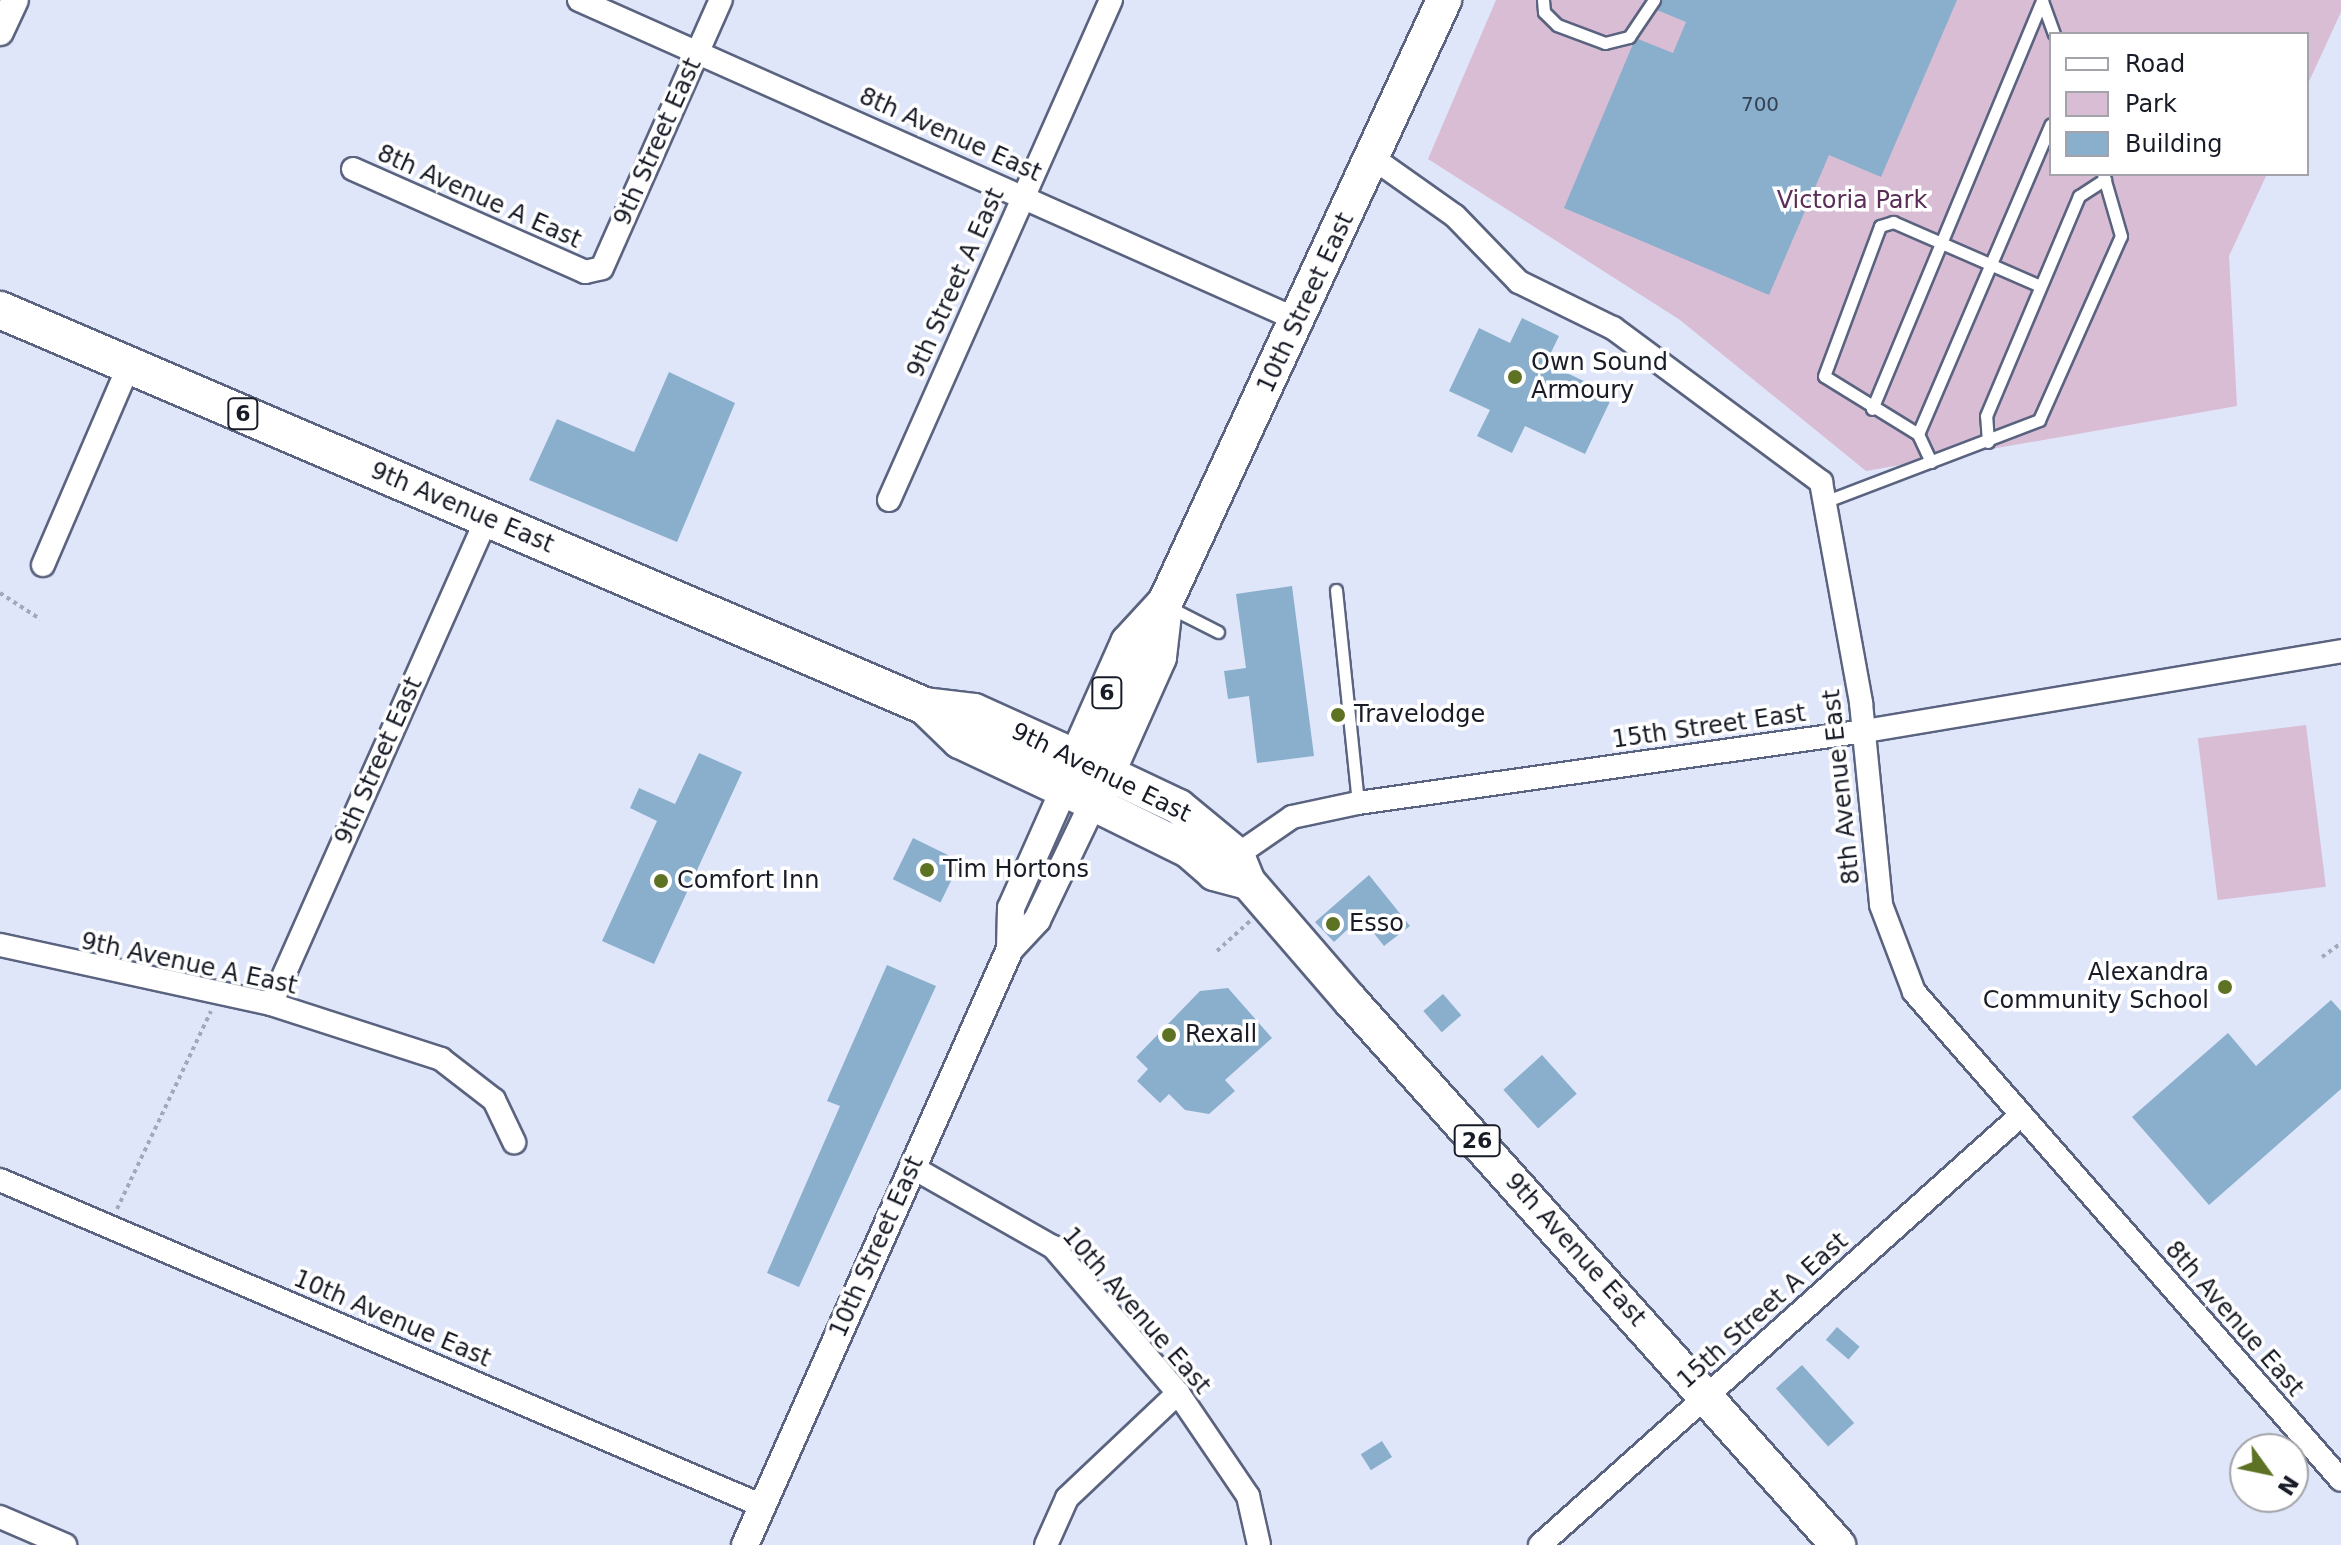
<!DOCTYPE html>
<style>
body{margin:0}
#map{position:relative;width:2341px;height:1545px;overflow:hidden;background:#dfe6fa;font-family:"DejaVu Sans",sans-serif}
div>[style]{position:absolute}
.green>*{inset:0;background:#d9bdd5;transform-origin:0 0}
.building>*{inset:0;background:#8aafcc;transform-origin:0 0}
.path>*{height:4px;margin-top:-2px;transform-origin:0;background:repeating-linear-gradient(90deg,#a2a8b9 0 4px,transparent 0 8px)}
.roads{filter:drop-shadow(2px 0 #5a637f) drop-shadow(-2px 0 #5a637f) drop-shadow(0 2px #5a637f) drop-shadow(0 -2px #5a637f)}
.service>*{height:11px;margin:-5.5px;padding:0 5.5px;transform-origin:5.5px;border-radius:5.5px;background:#fff}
.minor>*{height:22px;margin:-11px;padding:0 11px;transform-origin:11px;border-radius:11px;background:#fff}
.tertiary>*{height:26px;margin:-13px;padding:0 13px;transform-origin:13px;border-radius:13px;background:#fff}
.primary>*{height:34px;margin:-17px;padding:0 17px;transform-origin:17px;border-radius:17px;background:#fff}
.trunk>*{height:36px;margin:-18px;padding:0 18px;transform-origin:18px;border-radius:18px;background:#fff}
.dots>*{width:22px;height:22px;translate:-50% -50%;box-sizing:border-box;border:4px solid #fff;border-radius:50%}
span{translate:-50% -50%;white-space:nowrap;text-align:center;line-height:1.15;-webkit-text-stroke:7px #fff;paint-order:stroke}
.number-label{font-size:20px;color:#344150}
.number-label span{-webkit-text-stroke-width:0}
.shield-label span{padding:2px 6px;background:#fff;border:2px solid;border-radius:6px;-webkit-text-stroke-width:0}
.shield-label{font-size:22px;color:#181c27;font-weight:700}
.street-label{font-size:24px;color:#181c27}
.park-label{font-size:24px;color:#5a2d56}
.poi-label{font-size:24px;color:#181c27}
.left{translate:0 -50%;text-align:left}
.right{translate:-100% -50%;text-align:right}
.legend{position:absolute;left:2049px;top:32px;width:260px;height:144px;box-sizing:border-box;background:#fff;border:2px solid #a3a4a9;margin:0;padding:10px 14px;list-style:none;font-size:24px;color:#181c27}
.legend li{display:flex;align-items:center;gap:16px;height:40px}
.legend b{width:40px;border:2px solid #a3a4a9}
.north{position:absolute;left:2229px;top:1433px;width:80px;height:80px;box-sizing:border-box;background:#fff;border:2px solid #a3a4a9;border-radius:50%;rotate:123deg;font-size:22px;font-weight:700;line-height:32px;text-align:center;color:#181c27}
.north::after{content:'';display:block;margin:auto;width:28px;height:36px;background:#5d7323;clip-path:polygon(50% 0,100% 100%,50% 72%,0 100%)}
</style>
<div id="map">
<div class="green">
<i style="clip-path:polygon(1496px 0,2341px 0,2341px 12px,2307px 86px,2307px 34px,2051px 34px,2051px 174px,2267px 174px,2229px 256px,2237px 406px,1866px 471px,1680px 320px,1428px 159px)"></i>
<i style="left:2306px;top:725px;width:163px;height:109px;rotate:83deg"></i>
</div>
<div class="building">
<i style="clip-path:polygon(1662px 0,1957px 0,1881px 177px,1829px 155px,1769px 295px,1564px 208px,1633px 44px,1638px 39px,1673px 53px,1686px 22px,1657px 10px)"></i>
<i style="clip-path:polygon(1522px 318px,1559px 336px,1546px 363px,1613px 395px,1585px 454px,1525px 426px,1512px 453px,1477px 436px,1490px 410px,1449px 391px,1479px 328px,1510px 343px)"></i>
<i style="clip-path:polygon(669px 372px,735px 403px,677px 542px,529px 480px,557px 419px,634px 452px)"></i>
<i style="clip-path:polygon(1292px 586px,1314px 756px,1257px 763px,1249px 696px,1228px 699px,1224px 671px,1246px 668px,1236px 594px)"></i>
<i style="clip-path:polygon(699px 753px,742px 772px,654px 964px,602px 941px,657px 821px,630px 808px,639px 788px,675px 804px)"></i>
<i style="left:913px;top:838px;width:53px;height:46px;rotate:26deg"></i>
<i style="clip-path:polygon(1369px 875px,1410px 926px,1384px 946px,1361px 917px,1334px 942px,1315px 922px)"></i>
<i style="clip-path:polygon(887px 965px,936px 986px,799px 1287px,767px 1273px,840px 1106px,827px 1101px)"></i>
<i style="clip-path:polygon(1228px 988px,1272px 1038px,1225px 1080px,1235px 1091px,1209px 1114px,1185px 1110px,1169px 1094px,1160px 1103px,1137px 1081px,1148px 1069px,1136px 1057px,1200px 991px)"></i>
<i style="left:1443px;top:994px;width:28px;height:26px;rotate:49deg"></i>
<i style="clip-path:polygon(2331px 1000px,2341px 1011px,2341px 1089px,2209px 1205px,2132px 1117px,2228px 1033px,2256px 1066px)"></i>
<i style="left:1542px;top:1055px;width:52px;height:52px;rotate:48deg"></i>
<i style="left:1837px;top:1327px;width:30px;height:17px;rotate:41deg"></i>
<i style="left:1802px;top:1365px;width:78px;height:35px;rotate:48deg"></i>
<i style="left:1382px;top:1441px;width:19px;height:25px;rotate:58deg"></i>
</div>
<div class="path">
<i style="left:0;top:593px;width:48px;rotate:33deg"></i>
<i style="left:1217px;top:951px;width:45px;rotate:-42.3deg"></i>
<i style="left:2322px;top:957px;width:24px;rotate:-36deg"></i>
<i style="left:117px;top:1209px;width:219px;rotate:-64.6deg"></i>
</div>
<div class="roads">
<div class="service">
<i style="left:1543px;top:0;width:12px;rotate:85deg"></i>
<i style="left:1544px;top:12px;width:18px;rotate:45deg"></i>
<i style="left:1557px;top:25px;width:51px;rotate:20.6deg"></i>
<i style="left:1605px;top:43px;width:25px;rotate:-14deg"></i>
<i style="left:1629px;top:37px;width:45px;rotate:-56deg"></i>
<i style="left:2042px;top:1px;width:35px;rotate:70deg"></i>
<i style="left:1872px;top:409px;width:443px;rotate:-67.4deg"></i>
<i style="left:1918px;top:434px;width:337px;rotate:-66.8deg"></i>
<i style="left:1988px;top:442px;width:26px;rotate:-94deg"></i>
<i style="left:1986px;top:416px;width:239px;rotate:-67.1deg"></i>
<i style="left:2079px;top:196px;width:31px;rotate:-33deg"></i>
<i style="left:1931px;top:462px;width:31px;rotate:-115deg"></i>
<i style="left:1918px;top:434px;width:110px;rotate:-148.3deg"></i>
<i style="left:1824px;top:376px;width:160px;rotate:-69.5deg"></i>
<i style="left:1880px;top:226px;width:14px;rotate:-17deg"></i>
<i style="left:1893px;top:222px;width:160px;rotate:23.5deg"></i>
<i style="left:1827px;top:501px;width:227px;rotate:-20.9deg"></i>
<i style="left:2039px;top:420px;width:201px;rotate:-66deg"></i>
<i style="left:2121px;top:236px;width:65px;rotate:-106.2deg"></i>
<i style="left:1336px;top:590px;width:214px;rotate:84.1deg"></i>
<i style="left:1169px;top:607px;width:55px;rotate:27deg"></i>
</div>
<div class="minor">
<i style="left:579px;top:0;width:787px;rotate:23.99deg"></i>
<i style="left:1373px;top:158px;width:100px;rotate:35.3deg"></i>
<i style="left:1455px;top:216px;width:92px;rotate:45.9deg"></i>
<i style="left:1519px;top:282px;width:105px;rotate:26.1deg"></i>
<i style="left:1613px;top:328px;width:259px;rotate:36.5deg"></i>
<i style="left:1821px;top:482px;width:225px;rotate:79.7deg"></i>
<i style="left:1861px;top:703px;width:203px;rotate:84.3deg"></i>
<i style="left:1881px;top:905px;width:93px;rotate:69.2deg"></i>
<i style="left:1914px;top:992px;width:648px;rotate:48.81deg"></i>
<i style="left:353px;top:169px;width:254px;rotate:23.9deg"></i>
<i style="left:585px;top:272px;width:17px;rotate:-13deg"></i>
<i style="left:602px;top:268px;width:293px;rotate:-66.1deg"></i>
<i style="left:889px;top:500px;width:547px;rotate:-66.06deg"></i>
<i style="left:43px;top:565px;width:218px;rotate:-66.7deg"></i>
<i style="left:1237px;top:855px;width:67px;rotate:-34.6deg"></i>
<i style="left:1292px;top:817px;width:67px;rotate:-12deg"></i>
<i style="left:1358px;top:803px;width:512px;rotate:-8.08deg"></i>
<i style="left:1865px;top:731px;width:483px;rotate:-9.5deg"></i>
<i style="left:0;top:945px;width:277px;rotate:12.3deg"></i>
<i style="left:271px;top:1004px;width:179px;rotate:17.9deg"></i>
<i style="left:441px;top:1059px;width:67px;rotate:37.7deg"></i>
<i style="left:494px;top:1100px;width:47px;rotate:64.5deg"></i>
<i style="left:271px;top:1004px;width:532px;rotate:-66.04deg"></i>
<i style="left:912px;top:1167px;width:162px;rotate:29.6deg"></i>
<i style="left:1053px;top:1247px;width:192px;rotate:49.4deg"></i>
<i style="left:1178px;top:1393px;width:125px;rotate:55.8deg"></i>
<i style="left:1248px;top:1496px;width:50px;rotate:77.3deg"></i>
<i style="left:0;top:1180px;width:830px;rotate:23.14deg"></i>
<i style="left:0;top:1517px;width:71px;rotate:23.3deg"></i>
<i style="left:1046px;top:1545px;width:51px;rotate:-65.9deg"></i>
<i style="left:1067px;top:1498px;width:153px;rotate:-43.4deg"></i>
<i style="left:1540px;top:1545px;width:644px;rotate:-41.79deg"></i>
</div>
<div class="tertiary">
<i style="left:0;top:32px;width:35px;rotate:-65deg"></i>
<i style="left:1010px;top:949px;width:41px;rotate:-88.6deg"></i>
<i style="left:1011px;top:908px;width:130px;rotate:-66deg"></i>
<i style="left:745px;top:1545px;width:652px;rotate:-66.03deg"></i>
<i style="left:1010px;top:949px;width:40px;rotate:-47deg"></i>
<i style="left:1037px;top:920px;width:130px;rotate:-64.4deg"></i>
</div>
<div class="primary">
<i style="left:1164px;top:605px;width:667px;rotate:-65.16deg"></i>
<i style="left:1082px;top:761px;width:107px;rotate:25.4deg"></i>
<i style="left:1179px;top:807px;width:75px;rotate:39.6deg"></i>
<i style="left:1237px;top:855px;width:29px;rotate:68deg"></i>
<i style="left:1248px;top:882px;width:156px;rotate:49.2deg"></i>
<i style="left:1350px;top:1000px;width:732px;rotate:48.16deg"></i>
<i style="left:1068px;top:791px;width:134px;rotate:26.2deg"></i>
<i style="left:1188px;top:850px;width:35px;rotate:41deg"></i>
<i style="left:1214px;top:873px;width:35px;rotate:15deg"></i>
</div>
<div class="trunk">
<i style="left:0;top:310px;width:1006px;rotate:23.18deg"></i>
<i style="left:925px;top:706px;width:49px;rotate:7deg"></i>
<i style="left:974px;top:712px;width:114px;rotate:24.3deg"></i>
<i style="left:925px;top:706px;width:49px;rotate:44.2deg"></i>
<i style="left:960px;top:740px;width:115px;rotate:25.2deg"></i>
<i style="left:1064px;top:789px;width:160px;rotate:-66deg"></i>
<i style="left:1129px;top:643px;width:52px;rotate:-47.4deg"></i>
<i style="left:1093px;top:803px;width:160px;rotate:-66deg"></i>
<i style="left:1158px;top:657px;width:52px;rotate:-83.4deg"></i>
</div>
</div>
<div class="dots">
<i style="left:1515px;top:377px;background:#5d7323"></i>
<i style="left:1338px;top:715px;background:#5d7323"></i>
<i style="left:927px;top:870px;background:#5d7323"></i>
<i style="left:661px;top:881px;background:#5d7323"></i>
<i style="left:1333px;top:924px;background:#5d7323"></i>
<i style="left:2225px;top:987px;background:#5d7323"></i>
<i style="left:1169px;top:1035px;background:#5d7323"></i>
</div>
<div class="number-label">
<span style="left:1760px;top:104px">700</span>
</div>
<div class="shield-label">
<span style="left:243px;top:414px">6</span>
<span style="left:1107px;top:693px">6</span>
<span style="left:1477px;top:1141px">26</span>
</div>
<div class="street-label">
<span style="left:950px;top:135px;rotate:24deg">8th Avenue East</span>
<span style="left:658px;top:142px;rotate:-66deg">9th Street East</span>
<span style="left:479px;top:197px;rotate:24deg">8th Avenue A East</span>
<span style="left:956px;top:283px;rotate:-66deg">9th Street A East</span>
<span style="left:1306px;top:303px;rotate:-65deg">10th Street East</span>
<span style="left:462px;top:508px;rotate:23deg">9th Avenue East</span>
<span style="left:1709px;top:727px;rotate:-8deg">15th Street East</span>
<span style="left:379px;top:761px;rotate:-66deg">9th Street East</span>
<span style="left:1101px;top:773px;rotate:26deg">9th Avenue East</span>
<span style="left:1842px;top:787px;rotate:-96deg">8th Avenue East</span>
<span style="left:189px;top:964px;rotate:12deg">9th Avenue A East</span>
<span style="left:877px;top:1247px;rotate:-66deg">10th Street East</span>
<span style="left:1575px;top:1250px;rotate:48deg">9th Avenue East</span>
<span style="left:1136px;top:1311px;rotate:49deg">10th Avenue East</span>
<span style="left:1763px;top:1311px;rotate:-42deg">15th Street A East</span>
<span style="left:392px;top:1319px;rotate:23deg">10th Avenue East</span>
<span style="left:2234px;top:1319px;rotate:49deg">8th Avenue East</span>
</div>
<div class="park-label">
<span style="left:1852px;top:201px">Victoria Park</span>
</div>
<div class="poi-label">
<span class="left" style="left:1531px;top:377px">Own Sound<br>Armoury</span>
<span class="left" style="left:1354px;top:715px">Travelodge</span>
<span class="left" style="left:943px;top:870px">Tim Hortons</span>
<span class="left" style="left:677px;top:881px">Comfort Inn</span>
<span class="left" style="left:1349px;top:924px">Esso</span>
<span class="right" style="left:2209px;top:987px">Alexandra<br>Community School</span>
<span class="left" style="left:1185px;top:1035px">Rexall</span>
</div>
<ul class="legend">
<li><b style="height:10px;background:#fff"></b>Road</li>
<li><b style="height:22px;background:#d9bdd5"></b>Park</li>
<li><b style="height:22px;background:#8aafcc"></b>Building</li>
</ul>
<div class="north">N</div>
</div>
